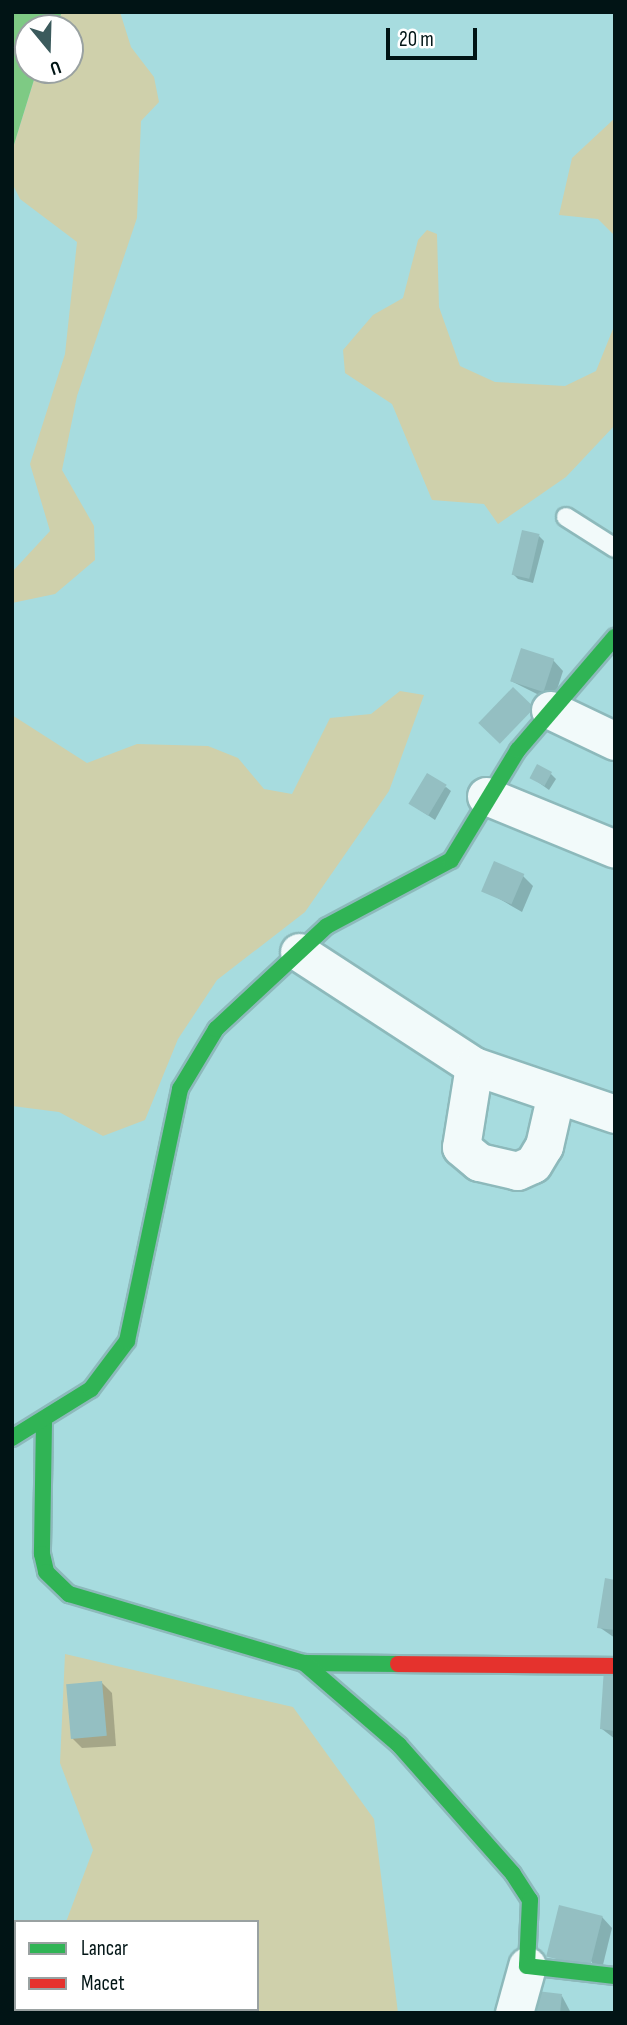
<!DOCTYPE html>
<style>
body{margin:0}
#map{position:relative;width:627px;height:2025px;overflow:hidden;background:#a7dcdf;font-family:"Sofia Sans Condensed",sans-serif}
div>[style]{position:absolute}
.green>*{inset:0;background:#cfd0ab}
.water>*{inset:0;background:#7eca84}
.shadow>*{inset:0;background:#0003}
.building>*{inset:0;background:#94bfc2;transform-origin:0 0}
.roads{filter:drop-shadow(2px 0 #8db9bb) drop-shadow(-2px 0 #8db9bb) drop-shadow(0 2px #8db9bb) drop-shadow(0 -2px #8db9bb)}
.lane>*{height:18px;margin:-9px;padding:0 9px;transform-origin:9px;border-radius:9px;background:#f2fafa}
.street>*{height:37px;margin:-18.5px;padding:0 18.5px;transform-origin:18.5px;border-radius:18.5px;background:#f2fafa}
.fast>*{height:16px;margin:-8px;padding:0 8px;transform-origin:8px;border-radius:8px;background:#30b455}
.jam>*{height:16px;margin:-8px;padding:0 8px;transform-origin:8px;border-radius:8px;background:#e5322d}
span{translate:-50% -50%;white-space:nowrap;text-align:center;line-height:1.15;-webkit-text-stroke:7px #fff;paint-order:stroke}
.frame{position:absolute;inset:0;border:14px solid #011415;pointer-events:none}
.legend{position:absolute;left:14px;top:1920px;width:245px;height:91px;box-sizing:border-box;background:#fff;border:2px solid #99a1a1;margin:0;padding:9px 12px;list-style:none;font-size:21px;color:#011415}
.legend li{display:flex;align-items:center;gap:14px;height:35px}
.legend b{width:35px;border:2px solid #99a1a1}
.north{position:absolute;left:14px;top:14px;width:70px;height:70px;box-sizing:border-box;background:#fff;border:2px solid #99a1a1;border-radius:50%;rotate:161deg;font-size:19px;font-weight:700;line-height:28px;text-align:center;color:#011415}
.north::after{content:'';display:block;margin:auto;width:24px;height:32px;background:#3b5a5c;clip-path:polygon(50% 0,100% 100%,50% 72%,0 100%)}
.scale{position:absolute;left:386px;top:28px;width:91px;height:32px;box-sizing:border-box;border:4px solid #011415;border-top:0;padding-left:9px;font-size:21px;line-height:24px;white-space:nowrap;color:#011415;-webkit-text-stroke:5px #fff;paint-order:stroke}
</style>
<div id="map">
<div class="green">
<i style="clip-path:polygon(62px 12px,120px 12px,131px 47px,154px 77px,159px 102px,141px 121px,137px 218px,77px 396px,62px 470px,94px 526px,95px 560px,55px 594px,12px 603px,12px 572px,50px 531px,30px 464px,65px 354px,77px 242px,20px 199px,12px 183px,12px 151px,37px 70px,70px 70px,70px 28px,55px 28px)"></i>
<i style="clip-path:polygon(615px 118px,615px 236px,598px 219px,559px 215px,572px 158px)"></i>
<i style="clip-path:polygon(427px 230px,437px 234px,439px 307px,460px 366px,495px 382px,565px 386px,596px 371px,615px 324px,615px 425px,566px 477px,498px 524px,484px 504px,432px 500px,392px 404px,345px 373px,343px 350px,373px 315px,403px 298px,418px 240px)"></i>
<i style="clip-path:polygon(400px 691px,424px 695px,389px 791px,305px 912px,217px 980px,178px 1039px,145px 1120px,103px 1136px,59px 1112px,12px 1106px,12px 715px,87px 763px,137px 744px,208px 746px,238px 758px,264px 789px,292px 794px,330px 718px,371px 714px)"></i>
<i style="clip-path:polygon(65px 1654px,293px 1707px,374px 1819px,398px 2013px,12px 2013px,16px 1992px,16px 2009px,257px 2009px,257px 1922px,66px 1922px,93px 1850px,60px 1763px)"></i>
</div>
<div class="water">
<i style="clip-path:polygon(12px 12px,62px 12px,55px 28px,28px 28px,28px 70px,37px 70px,12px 151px)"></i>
</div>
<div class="shadow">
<i style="clip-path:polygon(539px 536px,544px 541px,533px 583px,518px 579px,513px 574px)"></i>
<i style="clip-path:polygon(553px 660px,563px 671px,553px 702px,511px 681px)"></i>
<i style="clip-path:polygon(551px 774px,556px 779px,549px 790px,531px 777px)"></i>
<i style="clip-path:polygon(446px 787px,451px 791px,435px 820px,411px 804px)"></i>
<i style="clip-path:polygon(523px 876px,533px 886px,522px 912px,484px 890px)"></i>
<i style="clip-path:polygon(615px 1582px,615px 1638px,599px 1627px)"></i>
<i style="clip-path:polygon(615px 1670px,615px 1739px,602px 1729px)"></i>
<i style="clip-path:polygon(102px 1683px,112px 1693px,116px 1746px,82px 1748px,72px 1738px)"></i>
<i style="clip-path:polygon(561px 1907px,602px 1917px,612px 1928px,600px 1977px)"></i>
<i style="clip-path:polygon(562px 1996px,571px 2013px,527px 2013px)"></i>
</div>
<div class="building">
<i style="left:522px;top:530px;width:18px;height:46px;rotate:13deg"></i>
<i style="left:521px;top:648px;width:35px;height:35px;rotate:18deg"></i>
<i style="left:513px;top:687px;width:30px;height:50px;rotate:44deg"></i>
<i style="left:537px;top:764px;width:17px;height:16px;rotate:28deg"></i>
<i style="left:427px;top:773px;width:23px;height:36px;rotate:31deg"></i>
<i style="left:494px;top:861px;width:33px;height:33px;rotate:23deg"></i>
<i style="clip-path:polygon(605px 1578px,615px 1580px,615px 1630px,597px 1628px)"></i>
<i style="clip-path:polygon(604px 1668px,615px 1668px,615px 1731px,600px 1729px)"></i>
<i style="left:102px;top:1681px;width:55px;height:36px;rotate:85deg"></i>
<i style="left:559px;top:1905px;width:45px;height:53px;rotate:14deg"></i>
<i style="clip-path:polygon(528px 1990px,562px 1994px,560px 2013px,525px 2013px)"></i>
</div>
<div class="roads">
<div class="lane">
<i style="left:566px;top:517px;width:58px;rotate:32.3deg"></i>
</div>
<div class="street">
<i style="left:550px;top:710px;width:72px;rotate:25.5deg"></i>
<i style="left:486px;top:796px;width:139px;rotate:22.3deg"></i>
<i style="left:299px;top:952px;width:209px;rotate:33.1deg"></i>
<i style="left:474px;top:1066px;width:149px;rotate:18.8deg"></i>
<i style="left:474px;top:1066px;width:82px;rotate:99.1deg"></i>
<i style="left:461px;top:1147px;width:23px;rotate:40deg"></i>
<i style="left:479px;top:1162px;width:39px;rotate:13deg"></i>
<i style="left:517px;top:1171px;width:17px;rotate:-24deg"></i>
<i style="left:533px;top:1164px;width:21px;rotate:-59deg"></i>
<i style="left:544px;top:1146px;width:49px;rotate:-77.1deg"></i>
<i style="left:514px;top:2013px;width:49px;rotate:-74.5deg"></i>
</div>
<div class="fast">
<i style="left:44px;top:1421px;width:133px;rotate:90.9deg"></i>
<i style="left:42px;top:1554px;width:18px;rotate:77deg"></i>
<i style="left:46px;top:1572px;width:32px;rotate:44deg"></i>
<i style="left:69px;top:1594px;width:245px;rotate:16.4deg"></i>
<i style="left:304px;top:1663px;width:94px;rotate:0.6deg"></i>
<i style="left:12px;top:1438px;width:93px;rotate:-31.8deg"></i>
<i style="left:91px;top:1389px;width:60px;rotate:-53.1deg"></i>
<i style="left:127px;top:1341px;width:258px;rotate:-78.1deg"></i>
<i style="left:180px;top:1089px;width:70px;rotate:-59deg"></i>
<i style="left:216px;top:1029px;width:151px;rotate:-42.9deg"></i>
<i style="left:327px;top:926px;width:140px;rotate:-28deg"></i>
<i style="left:451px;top:860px;width:129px;rotate:-58.7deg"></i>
<i style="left:518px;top:750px;width:149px;rotate:-49.4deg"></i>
<i style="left:304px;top:1663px;width:125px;rotate:40.8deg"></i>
<i style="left:399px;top:1745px;width:172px;rotate:48.5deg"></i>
<i style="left:513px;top:1874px;width:31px;rotate:57deg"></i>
<i style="left:530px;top:1900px;width:66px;rotate:92.6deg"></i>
<i style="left:527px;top:1966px;width:89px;rotate:6.5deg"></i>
</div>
<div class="jam">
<i style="left:398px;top:1664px;width:217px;rotate:0.5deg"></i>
</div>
</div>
<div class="frame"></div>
<ul class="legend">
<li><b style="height:9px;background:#30b455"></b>Lancar</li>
<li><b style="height:9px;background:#e5322d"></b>Macet</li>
</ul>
<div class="north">U</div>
<div class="scale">20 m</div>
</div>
